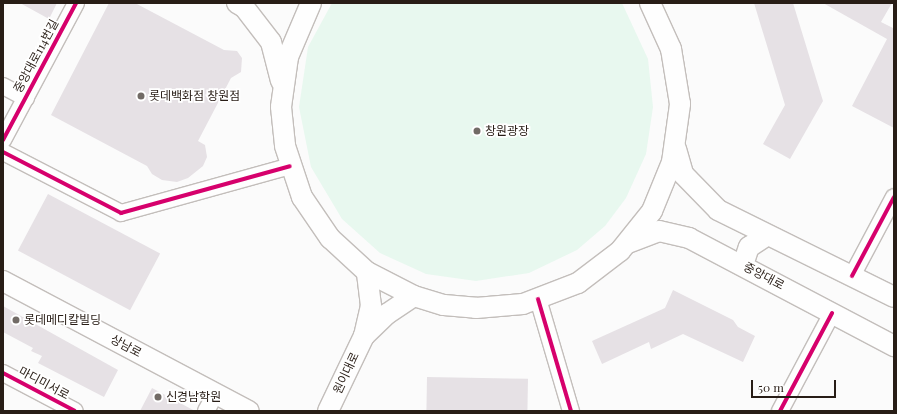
<!DOCTYPE html>
<meta charset="utf-8">
<style>
body{margin:0}
#map{position:relative;width:897px;height:414px;overflow:hidden;background:#fbfbfb;font-family:"Playfair Display","Noto Sans KR",serif}
div>[style]{position:absolute}
.green>*{inset:0;background:#e8f8ef}
.building>*{inset:0;background:#e6e1e5;transform-origin:0 0}
.roads{filter:drop-shadow(1px 0 #c3bebb) drop-shadow(-1px 0 #c3bebb) drop-shadow(0 1px #c3bebb) drop-shadow(0 -1px #c3bebb)}
.minor>*{height:16px;margin:-8px;padding:0 8px;transform-origin:8px;border-radius:8px;background:#fefefe}
.major>*{height:20px;margin:-10px;padding:0 10px;transform-origin:10px;border-radius:10px;background:#fefefe}
.cycleway>*{height:4px;margin:-2px;padding:0 2px;transform-origin:2px;border-radius:2px;background:#d6006c}
.dots>*{width:11px;height:11px;translate:-50% -50%;box-sizing:border-box;border:2px solid #fff;border-radius:50%}
span{translate:-50% -50%;white-space:nowrap;text-align:center;line-height:1.15;-webkit-text-stroke:3.5px #fff;paint-order:stroke}
.street-label{font-size:12px;color:#281d16}
.poi-label{font-size:12px;color:#281d16}
.left{translate:0 -50%;text-align:left}
.frame{position:absolute;inset:0;border:4px solid #281d16;pointer-events:none}
.scale{position:absolute;left:751px;top:380px;width:85px;height:18px;box-sizing:border-box;border:2px solid #281d16;border-top:0;padding-left:5px;font-size:12px;line-height:14px;white-space:nowrap;color:#281d16;-webkit-text-stroke:3px #fff;paint-order:stroke}
</style>
<div id="map">
<div class="green">
<i style="clip-path:polygon(332px 3px,622px 3px,648px 59px,653px 107px,646px 154px,626px 198px,605px 226px,577px 250px,529px 273px,476px 281px,426px 274px,380px 253px,342px 219px,311px 167px,299px 107px,308px 47px)"></i>
</div>
<div class="building">
<i style="clip-path:polygon(20px 3px,57px 3px,49px 19px)"></i>
<i style="clip-path:polygon(109px 3px,135px 3px,224px 50px,237px 51px,242px 58px,241px 72px,231px 78px,198px 141px,205px 145px,207px 157px,203px 166px,188px 178px,177px 182px,162px 180px,152px 174px,147px 166px,51px 115px)"></i>
<i style="clip-path:polygon(754px 3px,793px 3px,823px 101px,790px 159px,763px 144px,785px 105px)"></i>
<i style="clip-path:polygon(823px 3px,892px 3px,881px 22px,893px 28px,894px 25px,894px 128px,852px 106px,887px 39px)"></i>
<i style="left:48px;top:194px;width:127px;height:64px;rotate:28deg"></i>
<i style="clip-path:polygon(673px 290px,733px 320px,738px 327px,755px 336px,743px 362px,683px 334px,651px 349px,649px 342px,602px 364px,592px 341px,665px 308px)"></i>
<i style="clip-path:polygon(3px 306px,118px 370px,104px 397px,38px 363px,42px 356px,31px 351px,33px 348px,3px 332px)"></i>
<i style="left:427px;top:377px;width:101px;height:34px;rotate:1deg"></i>
<i style="clip-path:polygon(152px 388px,195px 411px,140px 411px)"></i>
</div>
<div class="roads">
<div class="minor">
<i style="left:3px;top:86px;width:26px;rotate:28deg"></i>
<i style="left:3px;top:140px;width:155px;rotate:-61.9deg"></i>
<i style="left:3px;top:152px;width:133px;rotate:27.3deg"></i>
<i style="left:121px;top:213px;width:175px;rotate:-15.5deg"></i>
<i style="left:852px;top:276px;width:89px;rotate:-62deg"></i>
<i style="left:538px;top:299px;width:117px;rotate:73.6deg"></i>
<i style="left:3px;top:373px;width:81px;rotate:27.8deg"></i>
<i style="left:206px;top:411px;width:21px;rotate:-61deg"></i>
<i style="left:780px;top:411px;width:111px;rotate:-62deg"></i>
</div>
<div class="major">
<i style="left:237px;top:3px;width:8px;rotate:30deg"></i>
<i style="left:244px;top:7px;width:44px;rotate:52.4deg"></i>
<i style="left:271px;top:42px;width:40px;rotate:75.6deg"></i>
<i style="left:311px;top:3px;width:59px;rotate:113.1deg"></i>
<i style="left:288px;top:57px;width:50px;rotate:98deg"></i>
<i style="left:281px;top:107px;width:39px;rotate:84deg"></i>
<i style="left:285px;top:146px;width:54px;rotate:71.6deg"></i>
<i style="left:302px;top:197px;width:50px;rotate:55.7deg"></i>
<i style="left:330px;top:238px;width:50px;rotate:42.6deg"></i>
<i style="left:367px;top:272px;width:53px;rotate:27.1deg"></i>
<i style="left:414px;top:296px;width:31px;rotate:17deg"></i>
<i style="left:444px;top:305px;width:32px;rotate:5deg"></i>
<i style="left:476px;top:308px;width:47px;rotate:-4.9deg"></i>
<i style="left:523px;top:304px;width:59px;rotate:-20.9deg"></i>
<i style="left:578px;top:283px;width:53px;rotate:-37.3deg"></i>
<i style="left:620px;top:251px;width:51px;rotate:-51.3deg"></i>
<i style="left:652px;top:211px;width:53px;rotate:-67.8deg"></i>
<i style="left:672px;top:162px;width:59px;rotate:-82.1deg"></i>
<i style="left:680px;top:104px;width:56px;rotate:-99.3deg"></i>
<i style="left:671px;top:49px;width:51px;rotate:-114.5deg"></i>
<i style="left:676px;top:149px;width:26px;rotate:74deg"></i>
<i style="left:683px;top:174px;width:50px;rotate:45.8deg"></i>
<i style="left:718px;top:210px;width:196px;rotate:26.3deg"></i>
<i style="left:628px;top:243px;width:33px;rotate:-21deg"></i>
<i style="left:659px;top:231px;width:31px;rotate:13deg"></i>
<i style="left:689px;top:238px;width:232px;rotate:27.8deg"></i>
<i style="left:743px;top:265px;width:19px;rotate:-72deg"></i>
<i style="left:749px;top:247px;width:20px;rotate:-33deg"></i>
<i style="left:3px;top:281px;width:278px;rotate:27.9deg"></i>
<i style="left:364px;top:336px;width:32px;rotate:-44deg"></i>
<i style="left:387px;top:314px;width:32px;rotate:-34deg"></i>
<i style="left:328px;top:411px;width:83px;rotate:-64.4deg"></i>
<i style="left:364px;top:336px;width:31px;rotate:-77deg"></i>
<i style="left:371px;top:306px;width:34px;rotate:-97deg"></i>
</div>
</div>
<div class="cycleway">
<i style="left:3px;top:140px;width:155px;rotate:-61.9deg"></i>
<i style="left:3px;top:152px;width:133px;rotate:27.3deg"></i>
<i style="left:121px;top:213px;width:175px;rotate:-15.5deg"></i>
<i style="left:852px;top:276px;width:89px;rotate:-62deg"></i>
<i style="left:538px;top:299px;width:117px;rotate:73.6deg"></i>
<i style="left:3px;top:373px;width:81px;rotate:27.8deg"></i>
<i style="left:780px;top:411px;width:111px;rotate:-62deg"></i>
</div>
<div class="dots">
<i style="left:141px;top:96px;background:#726b66"></i>
<i style="left:477px;top:131px;background:#726b66"></i>
<i style="left:16px;top:320px;background:#726b66"></i>
<i style="left:158px;top:397px;background:#726b66"></i>
</div>
<div class="street-label">
<span style="left:36px;top:56px;rotate:-62deg">중앙대로114번길</span>
<span style="left:764px;top:276px;rotate:28deg">중앙대로</span>
<span style="left:126px;top:346px;rotate:28deg">상남로</span>
<span style="left:346px;top:373px;rotate:-65deg">원이대로</span>
<span style="left:44px;top:383px;rotate:28deg">마디미서로</span>
</div>
<div class="poi-label">
<span class="left" style="left:149px;top:96px">롯데백화점 창원점</span>
<span class="left" style="left:485px;top:131px">창원광장</span>
<span class="left" style="left:24px;top:320px">롯데메디칼빌딩</span>
<span class="left" style="left:166px;top:397px">신경남학원</span>
</div>
<div class="frame"></div>
<div class="scale">50 m</div>
</div>
